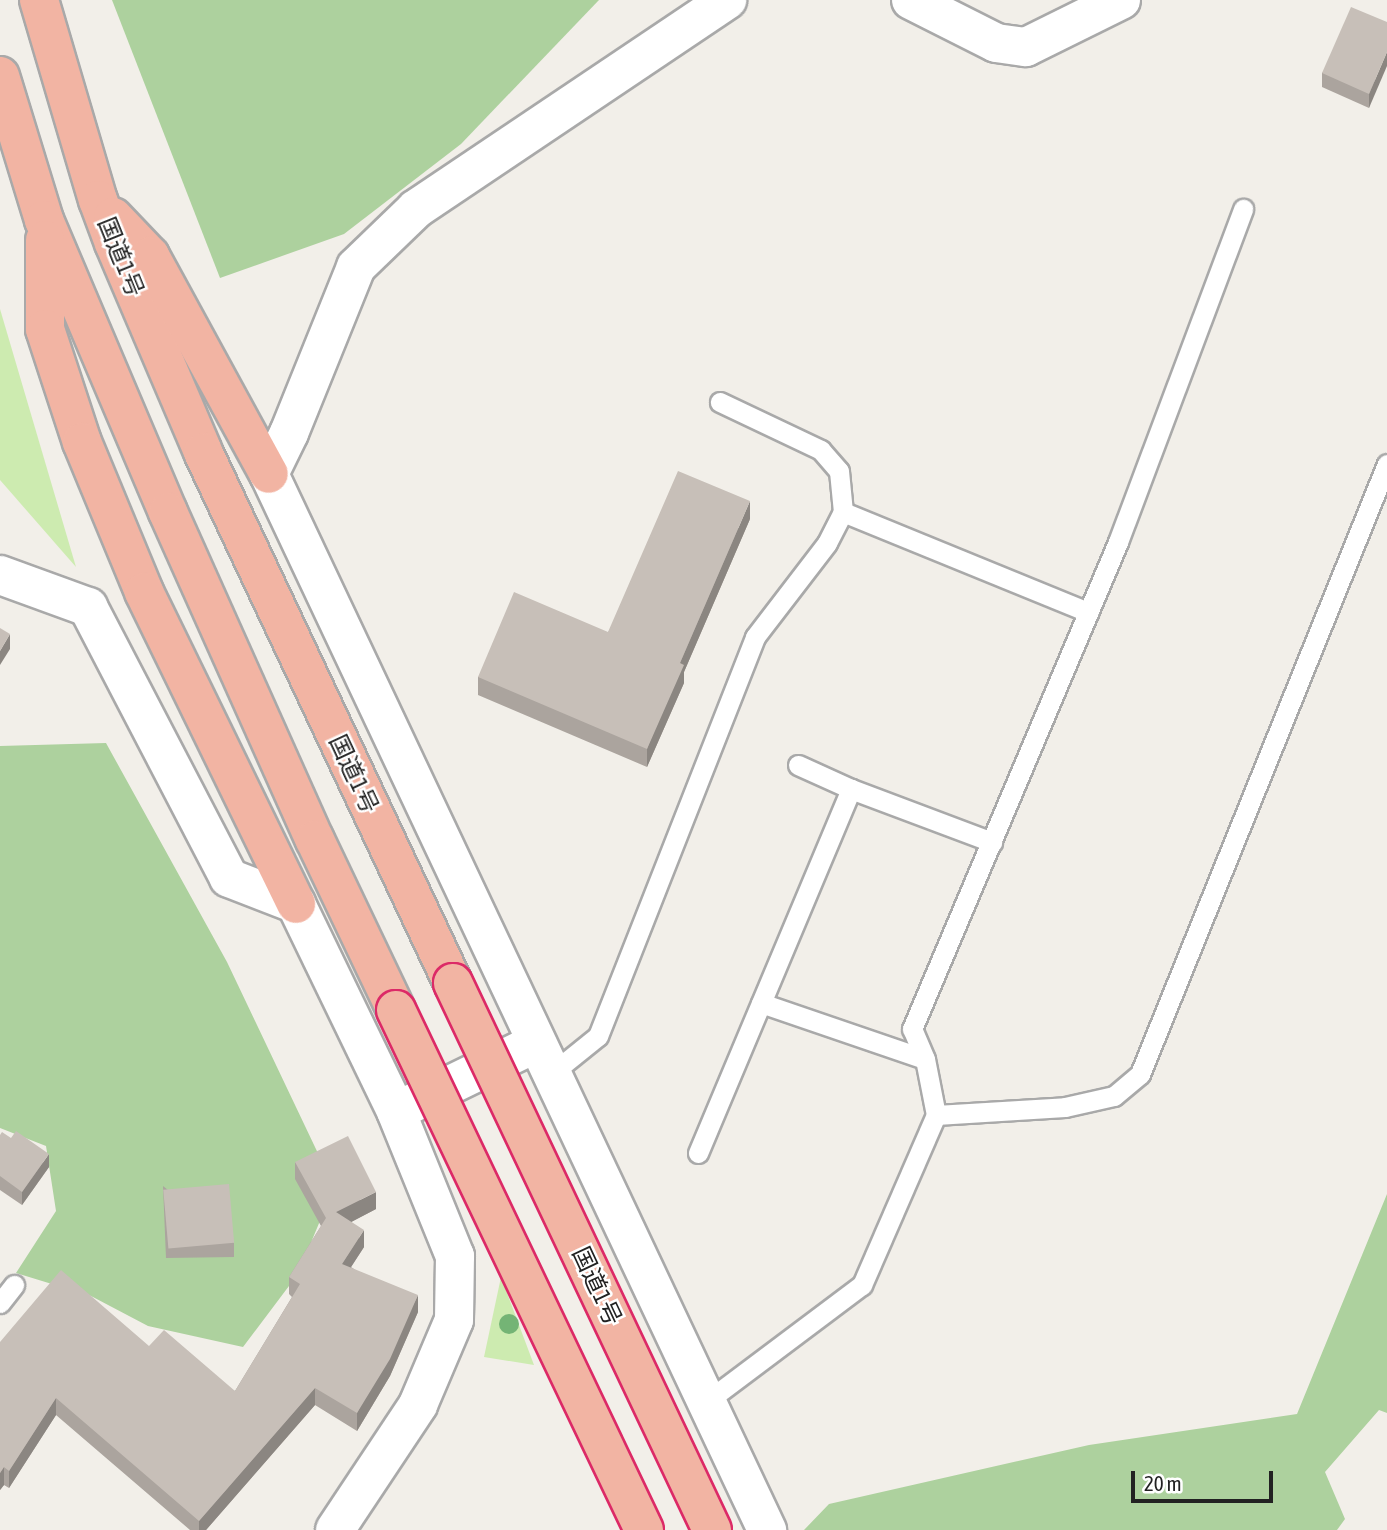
<!DOCTYPE html>
<meta charset="utf-8">
<style>
body{margin:0}
#map{position:relative;width:1387px;height:1530px;overflow:hidden;background:#f2efe9;font-family:"Asap Condensed","Noto Sans JP",sans-serif}
div>[style]{position:absolute}
.grass>*{inset:0;background:#cdebb0}
.forest>*{inset:0;background:#add19e}
.roads{filter:drop-shadow(2px 0 #a9a9a9) drop-shadow(-2px 0 #a9a9a9) drop-shadow(0 2px #a9a9a9) drop-shadow(0 -2px #a9a9a9)}
.service>*{height:19px;margin:-9.5px;padding:0 9.5px;transform-origin:9.5px;border-radius:9.5px;background:#fff}
.minor>*{height:38px;margin:-19px;padding:0 19px;transform-origin:19px;border-radius:19px;background:#fff}
.tertiary>*{height:38px;margin:-19px;padding:0 19px;transform-origin:19px;border-radius:19px;background:#fff}
.trunk>*{height:38px;margin:-19px;padding:0 19px;transform-origin:19px;border-radius:19px;background:#f2b4a3}
.bridges{filter:drop-shadow(2px 0 #dc2a67) drop-shadow(-2px 0 #dc2a67) drop-shadow(0 2px #dc2a67) drop-shadow(0 -2px #dc2a67)}
.trunk-bridge>*{height:38px;margin:-19px;padding:0 19px;transform-origin:19px;border-radius:19px;background:#f2b4a3}
.trees>*{width:20px;height:20px;margin:-10px;border-radius:50%;background:#74b475}
.wall>*{inset:0;background:#aba49e}
.shaded-wall>*{inset:0;background:#8b8681}
.building>*{inset:0;background:#c7bfb8;transform-origin:0 0}
span{translate:-50% -50%;white-space:nowrap;text-align:center;line-height:1.15;-webkit-text-stroke:5px #fff;paint-order:stroke}
.street-label{font-size:24px;color:#222}
.scale{position:absolute;left:1131px;top:1471px;width:142px;height:32px;box-sizing:border-box;border:4px solid #222;border-top:0;padding-left:9px;font-size:21px;line-height:24px;white-space:nowrap;color:#222;-webkit-text-stroke:5px #fff;paint-order:stroke}
</style>
<div id="map">
<div class="grass">
<i style="clip-path:polygon(0 309px,76px 567px,0 480px)"></i>
<i style="clip-path:polygon(501px 1277px,534px 1365px,484px 1357px)"></i>
</div>
<div class="forest">
<i style="clip-path:polygon(112px 0,599px 0,461px 144px,344px 234px,220px 278px)"></i>
<i style="clip-path:polygon(106px 743px,227px 962px,334px 1187px,298px 1274px,243px 1347px,148px 1326px,91px 1296px,16px 1273px,56px 1211px,46px 1146px,0 1128px,0 746px)"></i>
<i style="clip-path:polygon(1387px 1194px,1387px 1413px,1379px 1410px,1325px 1472px,1345px 1519px,1337px 1530px,804px 1530px,829px 1504px,1089px 1445px,1297px 1414px)"></i>
</div>
<div class="roads">
<div class="service">
<i style="left:843px;top:512px;width:265px;rotate:22.2deg"></i>
<i style="left:798px;top:765px;width:58px;rotate:24.4deg"></i>
<i style="left:851px;top:789px;width:151px;rotate:20.6deg"></i>
<i style="left:761px;top:1003px;width:173px;rotate:18.9deg"></i>
<i style="left:551px;top:1074px;width:60px;rotate:-39deg"></i>
<i style="left:598px;top:1036px;width:429px;rotate:-68.5deg"></i>
<i style="left:755px;top:637px;width:118px;rotate:-52.5deg"></i>
<i style="left:827px;top:543px;width:35px;rotate:-63deg"></i>
<i style="left:843px;top:512px;width:41px;rotate:-95.6deg"></i>
<i style="left:839px;top:471px;width:28px;rotate:-131deg"></i>
<i style="left:821px;top:450px;width:112px;rotate:-154.6deg"></i>
<i style="left:936px;top:1115px;width:57px;rotate:-101.1deg"></i>
<i style="left:925px;top:1059px;width:33px;rotate:-113deg"></i>
<i style="left:912px;top:1029px;width:529px;rotate:-67.07deg"></i>
<i style="left:1118px;top:542px;width:356px;rotate:-69.4deg"></i>
<i style="left:698px;top:1153px;width:395px;rotate:-67.2deg"></i>
<i style="left:0;top:1303px;width:23px;rotate:-52deg"></i>
<i style="left:706px;top:1402px;width:195px;rotate:-36.9deg"></i>
<i style="left:862px;top:1285px;width:185px;rotate:-66.5deg"></i>
<i style="left:936px;top:1115px;width:129px;rotate:-3.5deg"></i>
<i style="left:1065px;top:1107px;width:50px;rotate:-12.7deg"></i>
<i style="left:1114px;top:1096px;width:34px;rotate:-40deg"></i>
<i style="left:1140px;top:1074px;width:658px;rotate:-67.96deg"></i>
</div>
<div class="minor">
<i style="left:911px;top:0;width:95px;rotate:26.8deg"></i>
<i style="left:996px;top:43px;width:30px;rotate:8deg"></i>
<i style="left:1026px;top:47px;width:106px;rotate:-26.3deg"></i>
<i style="left:269px;top:474px;width:46px;rotate:-64deg"></i>
<i style="left:289px;top:433px;width:179px;rotate:-68deg"></i>
<i style="left:356px;top:267px;width:83px;rotate:-44deg"></i>
<i style="left:416px;top:209px;width:375px;rotate:-33.9deg"></i>
<i style="left:0;top:575px;width:94px;rotate:20deg"></i>
<i style="left:88px;top:607px;width:305px;rotate:62.5deg"></i>
<i style="left:229px;top:878px;width:72px;rotate:21.2deg"></i>
<i style="left:296px;top:904px;width:230px;rotate:64.2deg"></i>
<i style="left:396px;top:1111px;width:157px;rotate:67.9deg"></i>
<i style="left:455px;top:1256px;width:64px;rotate:90.9deg"></i>
<i style="left:454px;top:1320px;width:92px;rotate:113deg"></i>
<i style="left:418px;top:1405px;width:150px;rotate:123.6deg"></i>
<i style="left:407px;top:1106px;width:144px;rotate:-26deg"></i>
</div>
<div class="tertiary">
<i style="left:269px;top:474px;width:1168px;rotate:64.75deg"></i>
</div>
<div class="trunk">
<i style="left:39px;top:0;width:209px;rotate:73.6deg"></i>
<i style="left:98px;top:200px;width:46px;rotate:69.6deg"></i>
<i style="left:114px;top:243px;width:227px;rotate:66.9deg"></i>
<i style="left:203px;top:452px;width:587px;rotate:64.79deg"></i>
<i style="left:0;top:76px;width:151px;rotate:73deg"></i>
<i style="left:44px;top:220px;width:317px;rotate:67deg"></i>
<i style="left:168px;top:512px;width:359px;rotate:65.9deg"></i>
<i style="left:315px;top:840px;width:188px;rotate:64.5deg"></i>
<i style="left:113px;top:217px;width:54px;rotate:46.5deg"></i>
<i style="left:150px;top:256px;width:248px;rotate:61.4deg"></i>
<i style="left:45px;top:240px;width:89px;rotate:90deg"></i>
<i style="left:45px;top:329px;width:119px;rotate:71.9deg"></i>
<i style="left:82px;top:442px;width:162px;rotate:67.5deg"></i>
<i style="left:144px;top:592px;width:347px;rotate:64deg"></i>
</div>
</div>
<div class="bridges">
<div class="trunk-bridge">
<i style="left:453px;top:983px;width:605px;rotate:64.66deg"></i>
<i style="left:396px;top:1010px;width:576px;rotate:64.5deg"></i>
</div>
</div>
<div class="trees">
<i style="left:509px;top:1324px"></i>
</div>
<div class="wall">
<i style="clip-path:polygon(1387px 22px,1369px 108px,1322px 87px,1322px 73px)"></i>
<i style="clip-path:polygon(750px 519px,684px 672px,684px 683px,647px 767px,478px 695px,478px 677px,608px 632px)"></i>
<i style="clip-path:polygon(0 1135px,49px 1167px,22px 1205px,0 1190px)"></i>
<i style="clip-path:polygon(295px 1162px,376px 1209px,351px 1222px,364px 1247px,351px 1267px,418px 1312px,390px 1376px,357px 1431px,315px 1405px,206px 1530px,190px 1530px,56px 1415px,9px 1488px,4px 1485px,0 1490px,0 1342px,149px 1346px,235px 1391px,292px 1297px,289px 1294px,289px 1277px,321px 1226px,295px 1179px)"></i>
<i style="clip-path:polygon(163px 1186px,234px 1243px,234px 1257px,166px 1258px)"></i>
</div>
<div class="shaded-wall">
<i style="clip-path:polygon(1387px 52px,1387px 66px,1369px 108px,1369px 94px)"></i>
<i style="clip-path:polygon(750px 501px,750px 519px,684px 672px,684px 683px,647px 767px,647px 749px,680px 663px)"></i>
<i style="clip-path:polygon(10px 634px,10px 649px,0 665px,0 651px)"></i>
<i style="clip-path:polygon(49px 1154px,49px 1167px,22px 1205px,22px 1192px)"></i>
<i style="clip-path:polygon(376px 1192px,376px 1209px,336px 1230px,336px 1212px)"></i>
<i style="clip-path:polygon(364px 1230px,364px 1247px,342px 1281px,342px 1264px)"></i>
<i style="clip-path:polygon(418px 1295px,418px 1312px,390px 1376px,357px 1431px,357px 1413px)"></i>
<i style="clip-path:polygon(315px 1388px,315px 1405px,206px 1530px,199px 1530px,199px 1521px)"></i>
<i style="clip-path:polygon(56px 1398px,56px 1415px,9px 1488px,9px 1471px)"></i>
<i style="clip-path:polygon(4px 1467px,4px 1485px,0 1490px,0 1473px)"></i>
</div>
<div class="building">
<i style="clip-path:polygon(1351px 7px,1387px 22px,1387px 52px,1369px 94px,1322px 73px)"></i>
<i style="clip-path:polygon(678px 471px,750px 501px,680px 663px,684px 665px,647px 749px,478px 677px,514px 592px,608px 632px)"></i>
<i style="clip-path:polygon(0 628px,10px 634px,0 651px)"></i>
<i style="clip-path:polygon(16px 1131px,49px 1154px,22px 1192px,0 1176px,0 1135px,2px 1132px,11px 1138px)"></i>
<i style="clip-path:polygon(348px 1136px,376px 1192px,336px 1212px,364px 1230px,342px 1264px,418px 1295px,390px 1359px,357px 1413px,315px 1388px,199px 1521px,56px 1398px,9px 1471px,4px 1467px,0 1473px,0 1342px,61px 1270px,149px 1346px,164px 1330px,235px 1391px,300px 1284px,289px 1277px,326px 1218px,295px 1162px)"></i>
<i style="left:229px;top:1184px;width:59px;height:66px;rotate:85deg"></i>
</div>
<div class="street-label">
<span style="left:121px;top:257px;rotate:68deg">国道1号</span>
<span style="left:354px;top:774px;rotate:65deg">国道1号</span>
<span style="left:597px;top:1286px;rotate:65deg">国道1号</span>
</div>
<div class="scale">20 m</div>
</div>
